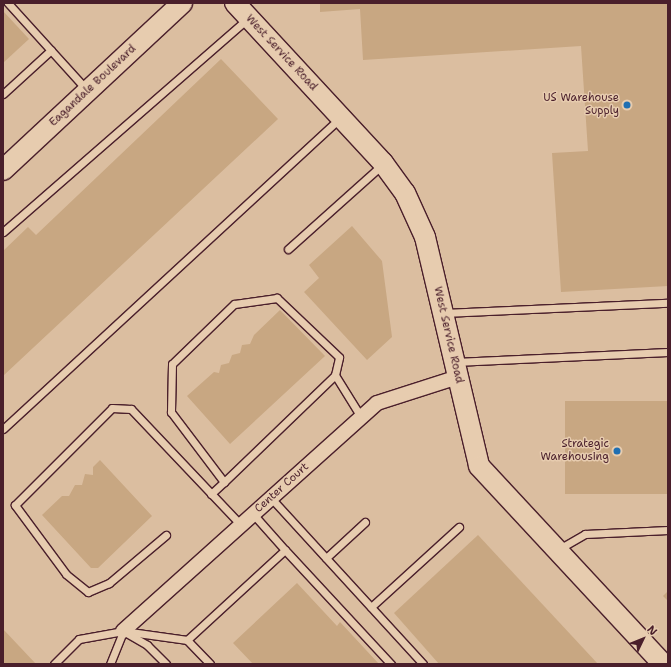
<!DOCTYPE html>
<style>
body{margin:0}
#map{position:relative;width:671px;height:667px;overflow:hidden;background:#e7ccaf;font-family:"Shantell Sans",sans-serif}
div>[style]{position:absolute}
.built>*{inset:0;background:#dbbea0;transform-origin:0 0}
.building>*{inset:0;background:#c8a782;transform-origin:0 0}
.roads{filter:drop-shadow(1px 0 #4a1f2b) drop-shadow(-1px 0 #4a1f2b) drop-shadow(0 1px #4a1f2b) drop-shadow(0 -1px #4a1f2b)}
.lane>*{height:7px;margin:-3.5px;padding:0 3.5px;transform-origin:3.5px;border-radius:3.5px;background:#e7ccaf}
.street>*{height:14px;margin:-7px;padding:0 7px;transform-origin:7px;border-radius:7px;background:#e7ccaf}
.secondary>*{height:20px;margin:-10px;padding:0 10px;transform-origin:10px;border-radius:10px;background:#e7ccaf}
.dots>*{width:11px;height:11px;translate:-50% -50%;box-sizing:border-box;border:2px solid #e7ccaf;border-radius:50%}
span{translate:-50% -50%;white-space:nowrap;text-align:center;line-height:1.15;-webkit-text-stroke:3px #e7ccaf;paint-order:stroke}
.street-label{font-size:11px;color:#4a1f2b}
.poi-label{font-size:11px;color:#4a1f2b}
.right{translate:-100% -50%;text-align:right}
.frame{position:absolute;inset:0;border:4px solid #4a1f2b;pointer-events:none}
.north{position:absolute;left:623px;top:619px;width:40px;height:40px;-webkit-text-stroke:3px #e7ccaf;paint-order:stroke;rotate:47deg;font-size:11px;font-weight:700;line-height:16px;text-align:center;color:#4a1f2b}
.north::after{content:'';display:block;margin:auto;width:14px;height:18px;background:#4a1f2b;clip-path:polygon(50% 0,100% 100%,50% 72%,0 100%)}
</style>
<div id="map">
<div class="built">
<i style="left:3px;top:3px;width:665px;height:661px"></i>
</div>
<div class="building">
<i style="clip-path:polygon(320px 3px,668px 3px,668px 286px,561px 292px,552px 153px,588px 151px,581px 46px,363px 60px,360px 9px,320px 12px)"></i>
<i style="clip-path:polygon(3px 11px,29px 39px,3px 63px)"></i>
<i style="clip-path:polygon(221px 59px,278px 119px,3px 376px,3px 251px,28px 227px,36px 235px)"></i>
<i style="clip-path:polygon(352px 226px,382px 261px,392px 337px,367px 360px,304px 292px,319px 278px,309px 265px)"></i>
<i style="clip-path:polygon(280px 310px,325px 356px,230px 444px,187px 396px,214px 372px,219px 373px,221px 365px,229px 363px,232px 355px,240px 353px,242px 345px,250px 344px,254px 335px)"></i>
<i style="left:668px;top:401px;width:93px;height:103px;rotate:90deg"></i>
<i style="clip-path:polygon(100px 460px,152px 516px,98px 568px,91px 568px,42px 515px,62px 496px,69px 496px,75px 485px,82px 485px,85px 474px,93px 475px,93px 467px)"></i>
<i style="clip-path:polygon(478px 535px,598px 664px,439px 664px,394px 613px)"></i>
<i style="clip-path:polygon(297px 583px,337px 626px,340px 622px,379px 664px,253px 664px,233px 643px)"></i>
<i style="clip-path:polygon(668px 591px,668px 601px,663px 596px)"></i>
<i style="clip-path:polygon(3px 629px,36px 664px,3px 664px)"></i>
</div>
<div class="roads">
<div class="lane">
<i style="left:8px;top:3px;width:118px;rotate:47.8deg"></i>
<i style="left:3px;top:94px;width:65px;rotate:-42.5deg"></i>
<i style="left:3px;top:232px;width:325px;rotate:-41.1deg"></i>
<i style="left:288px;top:249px;width:126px;rotate:-41.8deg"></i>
<i style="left:444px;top:313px;width:224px;rotate:-2.6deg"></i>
<i style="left:455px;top:362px;width:213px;rotate:-2.7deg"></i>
<i style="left:335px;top:375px;width:49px;rotate:58.2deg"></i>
<i style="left:3px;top:429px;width:457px;rotate:-42.7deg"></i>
<i style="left:211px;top:494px;width:18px;rotate:-43deg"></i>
<i style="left:224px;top:482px;width:154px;rotate:-43.9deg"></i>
<i style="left:335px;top:375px;width:18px;rotate:-77deg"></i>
<i style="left:339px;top:357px;width:86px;rotate:-136.4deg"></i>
<i style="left:277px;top:298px;width:43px;rotate:172.1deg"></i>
<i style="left:234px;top:304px;width:86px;rotate:135.9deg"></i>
<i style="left:172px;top:364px;width:48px;rotate:91.2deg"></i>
<i style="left:171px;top:412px;width:88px;rotate:52.9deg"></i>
<i style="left:271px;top:498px;width:225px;rotate:47.5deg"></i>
<i style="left:166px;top:535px;width:75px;rotate:139.9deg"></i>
<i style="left:109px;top:583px;width:23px;rotate:157deg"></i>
<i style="left:88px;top:592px;width:28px;rotate:-141deg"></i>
<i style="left:66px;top:574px;width:86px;rotate:-126.5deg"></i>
<i style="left:15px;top:505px;width:137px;rotate:-45deg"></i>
<i style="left:112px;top:408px;width:19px;rotate:3deg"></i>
<i style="left:131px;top:409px;width:160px;rotate:46.5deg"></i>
<i style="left:559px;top:549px;width:30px;rotate:-30deg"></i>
<i style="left:585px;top:534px;width:83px;rotate:-2.8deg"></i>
<i style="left:285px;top:550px;width:156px;rotate:47.1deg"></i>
<i style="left:326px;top:558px;width:53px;rotate:-42.7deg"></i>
<i style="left:371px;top:607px;width:119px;rotate:-42.3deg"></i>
<i style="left:187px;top:640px;width:33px;rotate:46deg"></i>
<i style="left:54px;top:664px;width:35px;rotate:-45deg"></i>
<i style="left:79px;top:639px;width:45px;rotate:-10.3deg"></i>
<i style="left:123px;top:631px;width:65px;rotate:8deg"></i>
<i style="left:187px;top:640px;width:133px;rotate:-42.6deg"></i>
<i style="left:285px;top:550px;width:48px;rotate:-131.6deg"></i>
<i style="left:110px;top:664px;width:35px;rotate:-68deg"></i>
<i style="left:123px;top:631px;width:28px;rotate:30deg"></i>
<i style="left:147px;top:645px;width:27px;rotate:45deg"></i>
</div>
<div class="street">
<i style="left:123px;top:631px;width:341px;rotate:-41.9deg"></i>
<i style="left:377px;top:403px;width:85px;rotate:-17.8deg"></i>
</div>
<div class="secondary">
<i style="left:235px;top:3px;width:218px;rotate:47.2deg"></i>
<i style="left:383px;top:163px;width:37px;rotate:54deg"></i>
<i style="left:405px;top:193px;width:48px;rotate:65.6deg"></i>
<i style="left:425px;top:237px;width:235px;rotate:76.7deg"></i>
<i style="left:479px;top:466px;width:270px;rotate:47.1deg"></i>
<i style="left:3px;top:170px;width:245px;rotate:-43deg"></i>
</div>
</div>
<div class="dots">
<i style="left:627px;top:105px;background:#1f6fb2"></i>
<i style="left:617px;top:451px;background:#1f6fb2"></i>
</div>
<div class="street-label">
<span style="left:281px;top:53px;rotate:47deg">West Service Road</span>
<span style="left:93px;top:86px;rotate:-43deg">Eagandale Boulevard</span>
<span style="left:448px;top:335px;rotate:77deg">West Service Road</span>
<span style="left:282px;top:488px;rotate:-42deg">Center Court</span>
</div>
<div class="poi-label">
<span class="right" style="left:619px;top:105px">US Warehouse<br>Supply</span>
<span class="right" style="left:609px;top:451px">Strategic<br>Warehousing</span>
</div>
<div class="frame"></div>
<div class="north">N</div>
</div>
